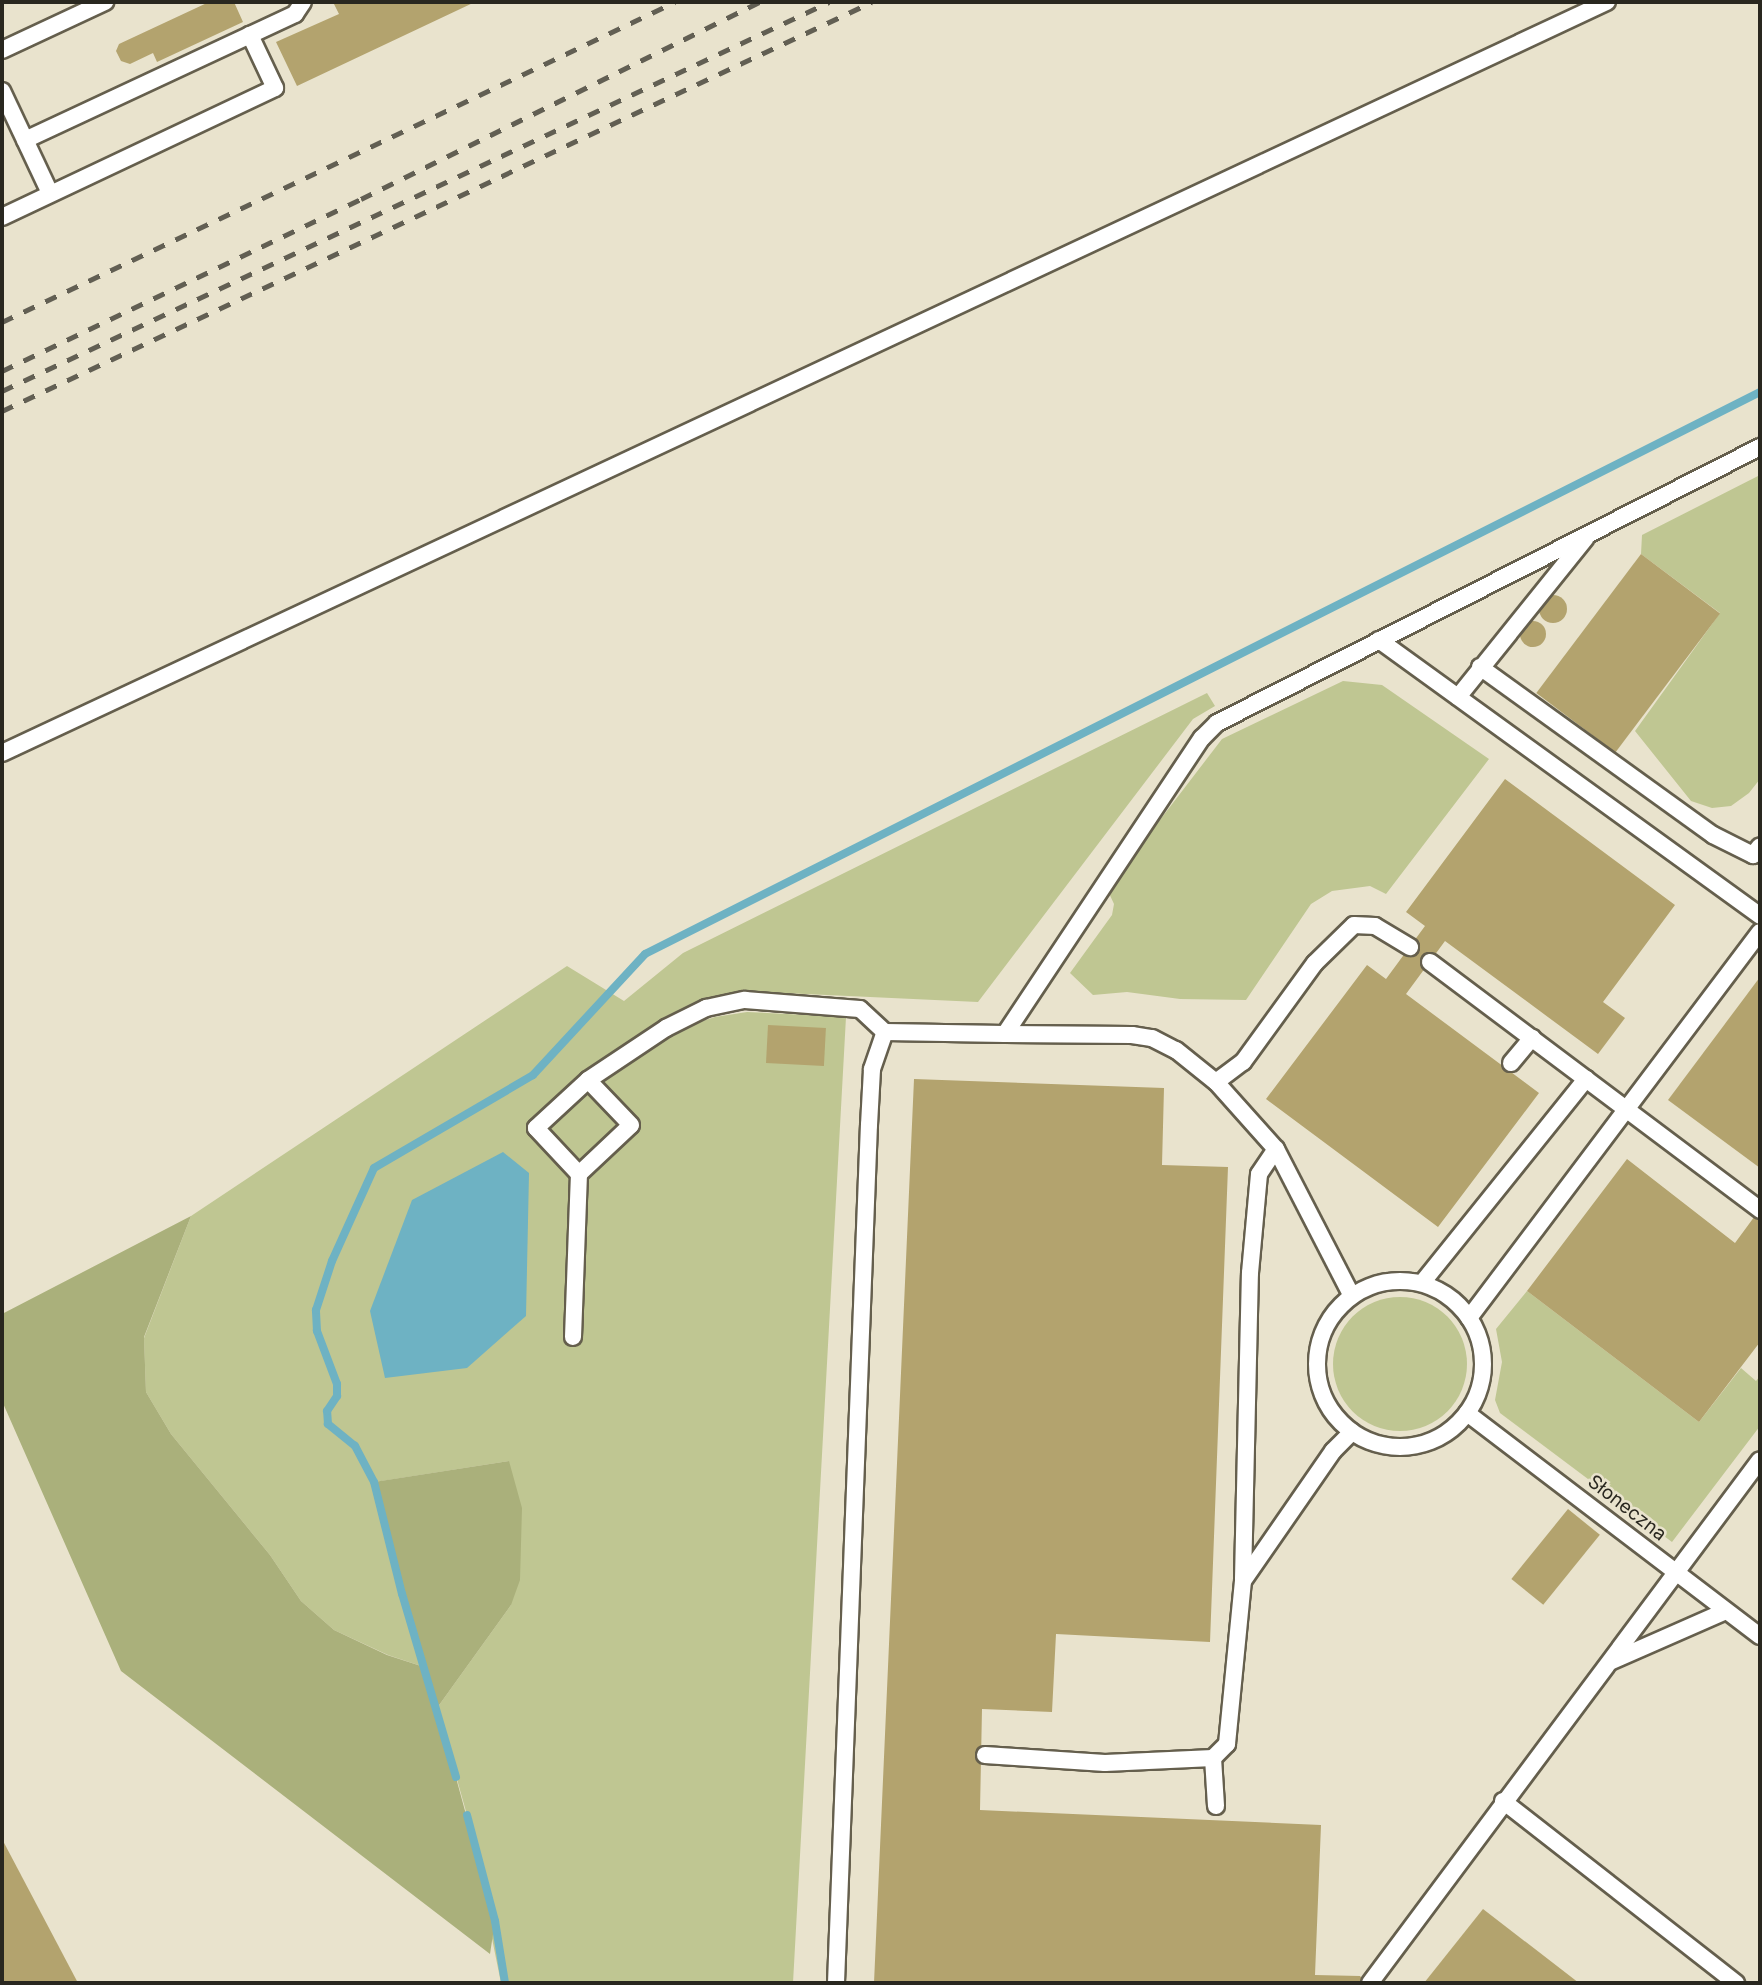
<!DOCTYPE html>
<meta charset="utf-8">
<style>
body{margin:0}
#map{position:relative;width:1762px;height:1985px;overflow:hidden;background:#e9e3cd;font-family:Inter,sans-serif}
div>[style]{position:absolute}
.green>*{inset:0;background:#bfc692}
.round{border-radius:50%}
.forest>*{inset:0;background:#aab07b}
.water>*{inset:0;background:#6eb2c3}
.stream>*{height:8px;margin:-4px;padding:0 4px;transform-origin:4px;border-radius:4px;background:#6eb2c3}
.building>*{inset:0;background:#b3a36e;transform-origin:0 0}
.roads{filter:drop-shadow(2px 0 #655f4d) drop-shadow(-2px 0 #655f4d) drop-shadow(0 2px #655f4d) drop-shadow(0 -2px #655f4d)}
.service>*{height:16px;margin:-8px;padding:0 8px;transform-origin:8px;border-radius:8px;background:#fff}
.service>.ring{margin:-8px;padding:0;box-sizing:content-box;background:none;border:16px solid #fff;border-radius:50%}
.rail>*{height:5px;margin-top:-2.5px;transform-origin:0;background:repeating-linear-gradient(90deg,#625f53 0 12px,transparent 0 24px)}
span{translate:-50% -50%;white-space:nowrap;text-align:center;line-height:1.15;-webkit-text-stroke:5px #e9e3cd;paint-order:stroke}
.street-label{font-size:19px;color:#29271f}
.frame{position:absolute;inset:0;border:4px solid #29271f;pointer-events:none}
</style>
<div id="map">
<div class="green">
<i style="clip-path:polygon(1760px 475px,1760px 779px,1749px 793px,1731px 806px,1712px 808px,1691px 801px,1635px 731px,1720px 613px,1641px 554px,1642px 535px)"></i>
<i style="clip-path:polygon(1343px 681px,1382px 685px,1489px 759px,1386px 894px,1370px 886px,1332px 891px,1311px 904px,1246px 1000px,1180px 999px,1127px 992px,1093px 995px,1070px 973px,1112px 915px,1114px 904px,1107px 889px,1222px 739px)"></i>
<i style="clip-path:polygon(1207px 693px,1215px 706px,1193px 719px,978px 1002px,738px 991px,693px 1003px,644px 1032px,654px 1046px,687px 1026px,715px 1017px,747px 1012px,846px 1017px,793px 1983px,501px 1983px,467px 1815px,437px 1708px,511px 1605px,509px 1461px,375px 1482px,402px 1594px,424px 1667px,388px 1655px,334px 1630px,301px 1601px,270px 1555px,171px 1434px,146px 1392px,144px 1338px,191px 1216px,567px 966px,624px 1001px,683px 953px)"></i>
<i style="clip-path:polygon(1527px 1291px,1699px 1422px,1741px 1368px,1756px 1381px,1760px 1376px,1760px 1426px,1672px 1542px,1500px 1413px,1495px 1400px,1502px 1362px,1496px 1329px)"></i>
<i class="round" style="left:1333px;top:1297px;width:134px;height:134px"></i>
</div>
<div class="forest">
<i style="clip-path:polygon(191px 1216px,144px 1337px,146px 1392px,171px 1434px,270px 1555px,301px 1601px,334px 1630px,387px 1655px,424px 1667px,374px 1482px,509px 1461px,522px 1508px,520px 1580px,511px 1605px,437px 1708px,495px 1921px,490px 1954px,121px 1671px,2px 1401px,2px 1314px)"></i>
</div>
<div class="water">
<i style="clip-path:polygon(503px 1152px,529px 1173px,526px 1316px,467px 1368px,385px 1378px,370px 1311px,412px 1200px)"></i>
</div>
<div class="stream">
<i style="left:456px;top:1777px;width:191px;rotate:-106.4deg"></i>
<i style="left:402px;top:1594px;width:115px;rotate:-104deg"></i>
<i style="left:374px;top:1482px;width:41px;rotate:-117.8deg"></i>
<i style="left:355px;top:1446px;width:35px;rotate:-141deg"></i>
<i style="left:328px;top:1424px;width:13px;rotate:-94deg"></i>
<i style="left:327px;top:1411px;width:18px;rotate:-56deg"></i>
<i style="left:337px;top:1396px;width:12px;rotate:-90deg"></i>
<i style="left:337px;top:1384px;width:57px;rotate:-110.7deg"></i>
<i style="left:317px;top:1331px;width:21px;rotate:-93deg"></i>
<i style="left:316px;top:1310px;width:52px;rotate:-71.9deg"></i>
<i style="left:332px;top:1261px;width:102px;rotate:-65.7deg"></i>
<i style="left:374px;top:1168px;width:184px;rotate:-30.3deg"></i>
<i style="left:533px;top:1075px;width:165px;rotate:-47.2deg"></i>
<i style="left:645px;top:954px;width:1249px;rotate:-26.75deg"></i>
<i style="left:467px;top:1815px;width:110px;rotate:75.2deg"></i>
<i style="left:495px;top:1921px;width:63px;rotate:80.8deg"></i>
</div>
<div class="building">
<i style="clip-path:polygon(209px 2px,234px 2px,243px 22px,157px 62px,153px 53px,130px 64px,121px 61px,116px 51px,119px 44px)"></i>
<i style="clip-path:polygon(333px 2px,475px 2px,297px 86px,276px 42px,339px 14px)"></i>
<i style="left:1641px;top:554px;width:99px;height:174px;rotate:37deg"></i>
<i class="round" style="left:1539px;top:595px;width:28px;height:28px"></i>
<i class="round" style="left:1520px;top:621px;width:26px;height:26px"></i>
<i style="clip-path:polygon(1505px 779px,1675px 905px,1603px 1002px,1625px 1018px,1598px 1054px,1445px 941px,1406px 994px,1539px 1093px,1438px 1227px,1266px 1099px,1367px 965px,1386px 979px,1425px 926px,1406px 912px)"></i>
<i style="clip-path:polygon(1760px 977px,1760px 1168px,1668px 1100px)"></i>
<i style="left:768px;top:1025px;width:58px;height:38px;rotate:3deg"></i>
<i style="clip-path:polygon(914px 1079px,1164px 1088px,1162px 1165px,1228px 1167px,1210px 1642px,1056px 1634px,1052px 1712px,982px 1709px,980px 1810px,1321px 1825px,1315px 1975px,1360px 1976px,1366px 1983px,874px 1983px)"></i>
<i style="clip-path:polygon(1627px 1159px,1735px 1243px,1760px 1209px,1760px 1342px,1699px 1422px,1527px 1291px)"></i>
<i style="left:1568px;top:1509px;width:41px;height:90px;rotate:39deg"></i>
<i style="clip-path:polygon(2px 1839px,78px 1983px,2px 1983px)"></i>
<i style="clip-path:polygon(1483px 1909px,1579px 1983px,1424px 1983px)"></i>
</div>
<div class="roads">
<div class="service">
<i style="left:2px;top:50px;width:114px;rotate:-25deg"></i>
<i style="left:2px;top:91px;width:113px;rotate:64.8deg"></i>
<i style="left:25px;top:140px;width:298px;rotate:-25deg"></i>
<i style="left:295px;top:14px;width:14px;rotate:-56deg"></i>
<i style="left:2px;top:217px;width:302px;rotate:-25.3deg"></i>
<i style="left:275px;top:88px;width:59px;rotate:-115.3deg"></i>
<i style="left:1379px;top:640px;width:470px;rotate:35.9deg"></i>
<i style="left:1480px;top:667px;width:287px;rotate:35.8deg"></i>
<i style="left:1713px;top:835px;width:45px;rotate:26.6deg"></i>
<i style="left:1753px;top:855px;width:11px;rotate:-52deg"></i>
<i style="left:1458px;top:697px;width:203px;rotate:-51.2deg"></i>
<i style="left:2px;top:753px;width:1772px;rotate:-25.08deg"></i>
<i style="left:1430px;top:962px;width:413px;rotate:36.9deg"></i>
<i style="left:1005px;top:1034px;width:127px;rotate:0.5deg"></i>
<i style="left:1132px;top:1035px;width:20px;rotate:9deg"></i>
<i style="left:1152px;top:1038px;width:27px;rotate:27deg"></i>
<i style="left:1176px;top:1050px;width:51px;rotate:38.7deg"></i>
<i style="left:1216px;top:1082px;width:90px;rotate:48.2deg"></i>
<i style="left:1276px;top:1149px;width:165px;rotate:62.7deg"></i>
<i style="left:1511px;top:1063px;width:33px;rotate:-50deg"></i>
<i style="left:1216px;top:1082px;width:34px;rotate:-37deg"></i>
<i style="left:1243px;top:1062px;width:122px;rotate:-54deg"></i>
<i style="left:1315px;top:963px;width:54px;rotate:-44.3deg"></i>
<i style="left:1354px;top:925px;width:21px;rotate:3deg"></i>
<i style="left:1375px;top:926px;width:41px;rotate:31deg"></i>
<i style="left:579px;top:1174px;width:71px;rotate:-43.3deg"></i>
<i style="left:631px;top:1125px;width:62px;rotate:-133.7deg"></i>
<i class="ring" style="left:1317px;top:1281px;width:150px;height:150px"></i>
<i style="left:1422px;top:1283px;width:262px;rotate:-51.2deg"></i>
<i style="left:1469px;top:1318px;width:483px;rotate:-53deg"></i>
<i style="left:573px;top:1337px;width:163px;rotate:-87.9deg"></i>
<i style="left:579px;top:1174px;width:63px;rotate:-133.1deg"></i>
<i style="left:536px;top:1128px;width:71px;rotate:-42.7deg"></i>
<i style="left:588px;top:1080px;width:94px;rotate:-33.7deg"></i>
<i style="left:666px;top:1028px;width:45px;rotate:-26.6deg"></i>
<i style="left:706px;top:1008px;width:40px;rotate:-12deg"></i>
<i style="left:745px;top:1000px;width:115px;rotate:4.5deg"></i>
<i style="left:860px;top:1009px;width:34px;rotate:43deg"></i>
<i style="left:885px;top:1032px;width:120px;rotate:1deg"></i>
<i style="left:1005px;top:1034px;width:356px;rotate:-56.4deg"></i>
<i style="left:1202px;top:738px;width:21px;rotate:-45deg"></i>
<i style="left:1217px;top:723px;width:609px;rotate:-26.94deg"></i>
<i style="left:1467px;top:1413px;width:368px;rotate:37.3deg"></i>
<i style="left:1243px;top:1579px;width:306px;rotate:-88.7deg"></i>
<i style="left:1250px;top:1273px;width:99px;rotate:-84.8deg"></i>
<i style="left:1259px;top:1174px;width:30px;rotate:-56deg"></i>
<i style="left:1612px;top:1661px;width:124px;rotate:-23.7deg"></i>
<i style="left:985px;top:1755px;width:120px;rotate:3.8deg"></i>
<i style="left:1105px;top:1763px;width:108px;rotate:-2.7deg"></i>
<i style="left:1213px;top:1758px;width:20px;rotate:-45deg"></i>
<i style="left:1227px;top:1744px;width:164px;rotate:-84.4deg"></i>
<i style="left:1243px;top:1581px;width:158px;rotate:-55.3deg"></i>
<i style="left:1333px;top:1451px;width:27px;rotate:-45deg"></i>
<i style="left:1213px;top:1758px;width:48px;rotate:86.4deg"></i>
<i style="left:1503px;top:1801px;width:296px;rotate:38deg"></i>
<i style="left:836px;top:1983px;width:859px;rotate:-87.8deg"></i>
<i style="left:869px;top:1125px;width:56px;rotate:-86.9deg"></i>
<i style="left:872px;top:1069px;width:39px;rotate:-71deg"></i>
<i style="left:1370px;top:1983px;width:652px;rotate:-53.29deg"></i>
</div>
</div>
<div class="rail">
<i style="left:2px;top:322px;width:745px;rotate:-25.43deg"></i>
<i style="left:2px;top:371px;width:398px;rotate:-25.6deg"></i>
<i style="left:361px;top:199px;width:445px;rotate:-26.3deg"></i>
<i style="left:2px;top:391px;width:914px;rotate:-25.19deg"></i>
<i style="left:2px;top:411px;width:961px;rotate:-25.18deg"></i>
</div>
<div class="street-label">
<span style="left:1627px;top:1508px;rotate:38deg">Słoneczna</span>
</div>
<div class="frame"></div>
</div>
